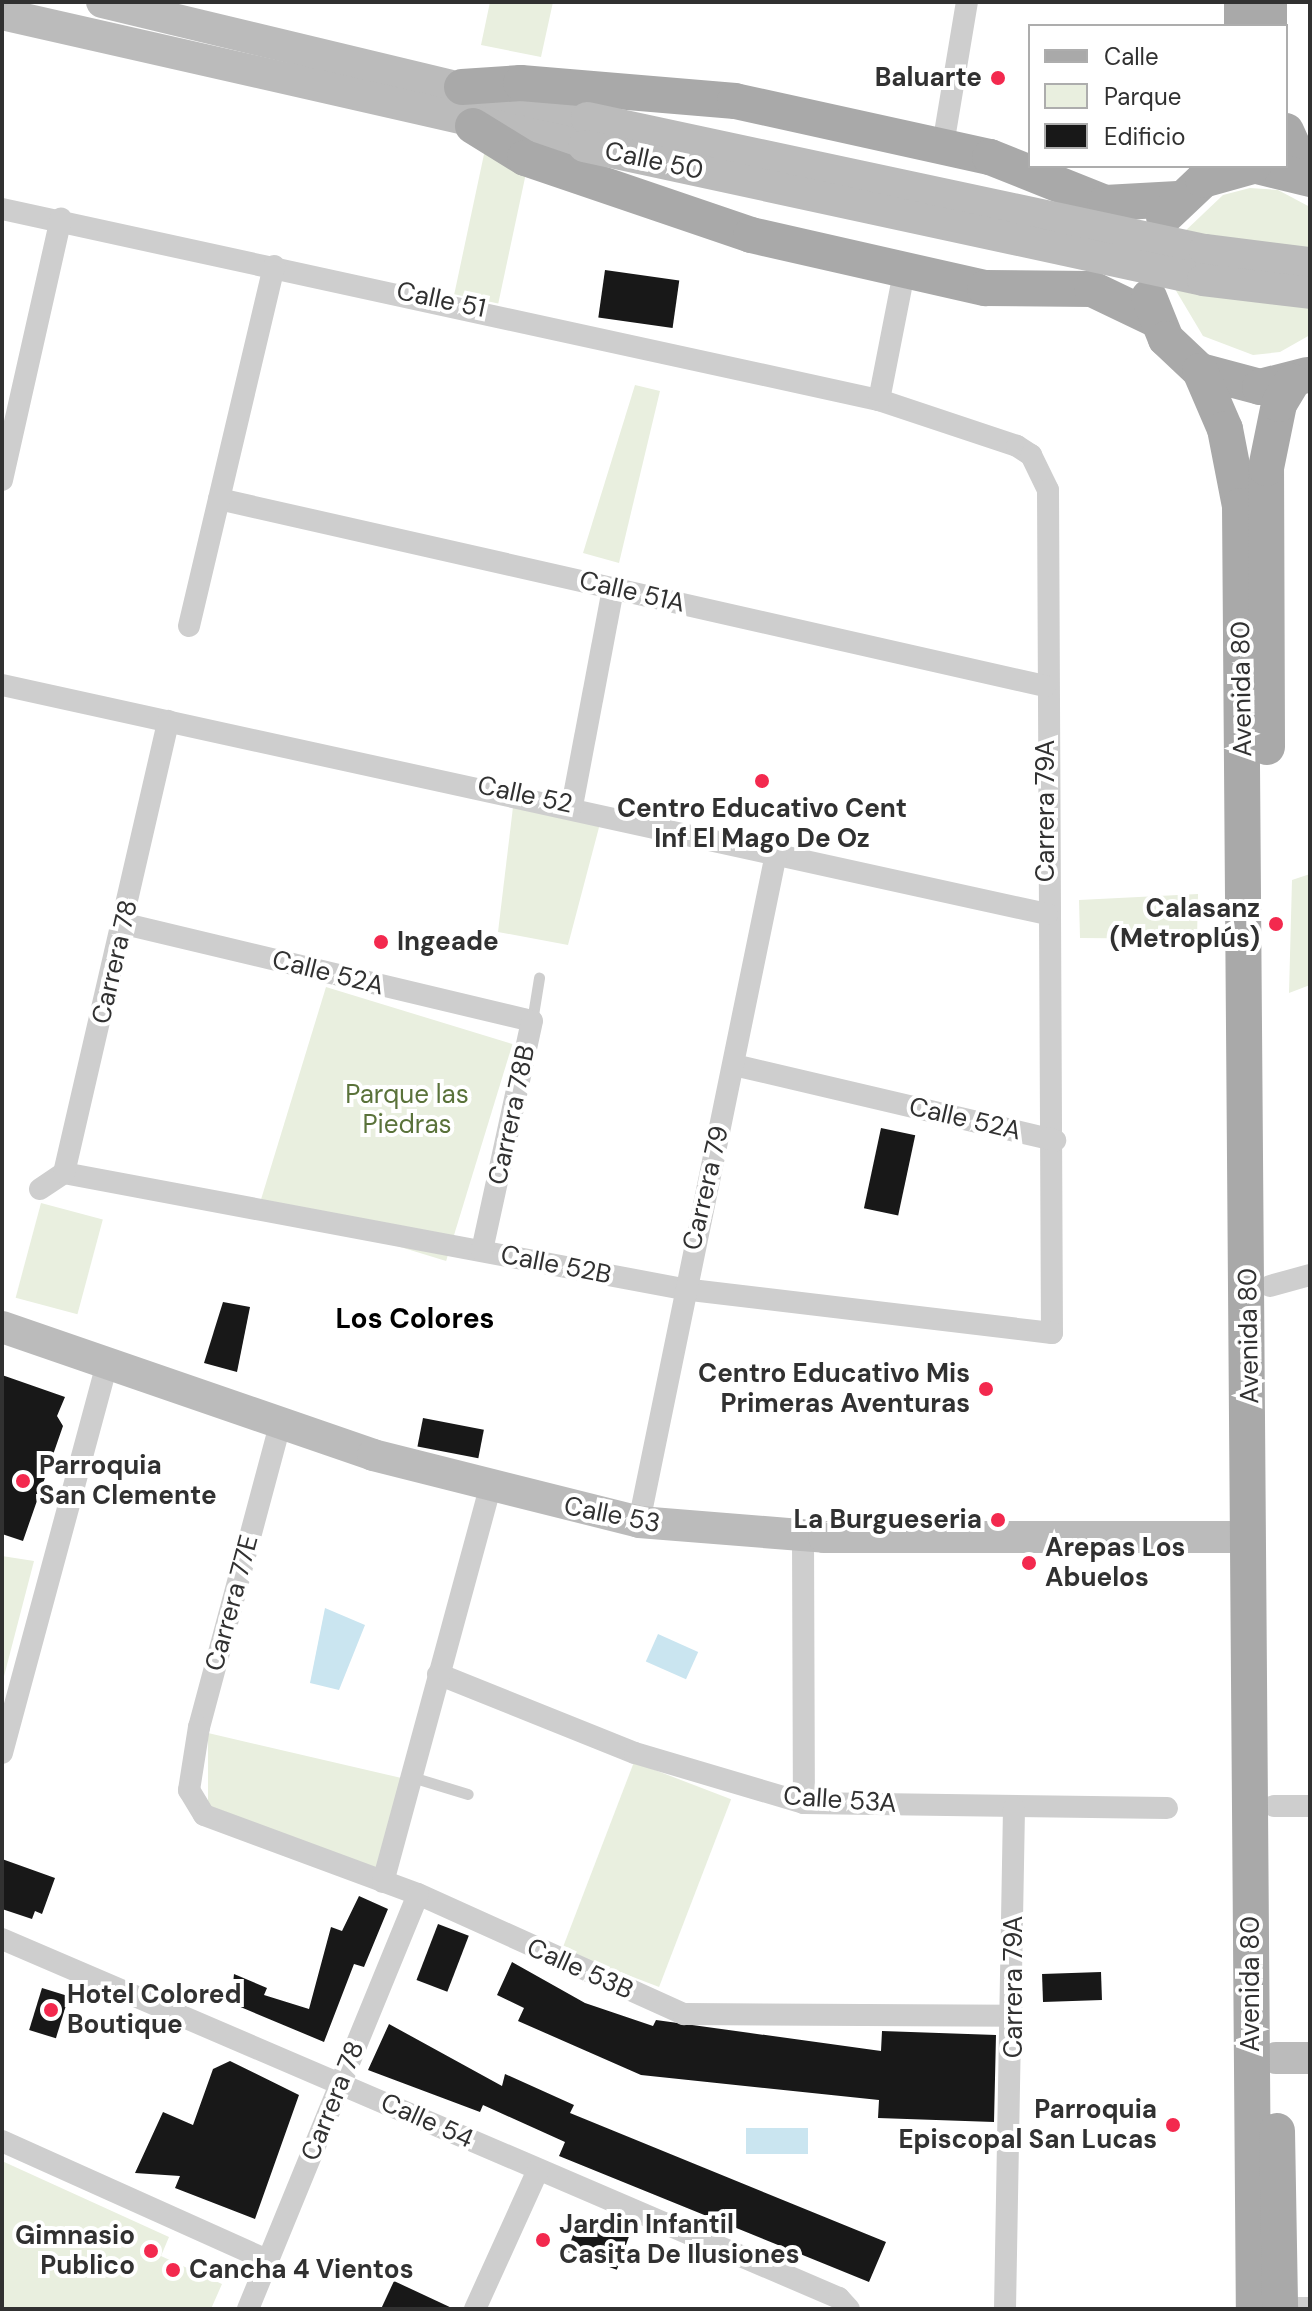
<!DOCTYPE html>
<meta charset="utf-8">
<style>
body{margin:0}
#map{position:relative;width:1312px;height:2311px;overflow:hidden;background:#fff;font-family:"DM Sans",sans-serif}
div>[style]{position:absolute}
.green>*{inset:0;background:#e9efdf;transform-origin:0 0}
.water>*{inset:0;background:#cae5f0;transform-origin:0 0}
.building>*{inset:0;background:#181818;transform-origin:0 0}
.lane>*{height:11px;margin:-5.5px;padding:0 5.5px;transform-origin:5.5px;border-radius:5.5px;background:#cecece}
.street>*{height:22px;margin:-11px;padding:0 11px;transform-origin:11px;border-radius:11px;background:#cecece}
.secondary>*{height:32px;margin:-16px;padding:0 16px;transform-origin:16px;border-radius:16px;background:#bbb}
.primary>*{height:36px;margin:-18px;padding:0 18px;transform-origin:18px;border-radius:18px;background:#a9a9a9}
.secondary-bridge>*{height:32px;margin:-16px;padding:0 16px;transform-origin:16px;border-radius:16px;background:#bbb}
.dots>*{width:22px;height:22px;translate:-50% -50%;box-sizing:border-box;border:4px solid #fff;border-radius:50%}
span{translate:-50% -50%;white-space:nowrap;text-align:center;line-height:1.15;-webkit-text-stroke:8px #fff;paint-order:stroke}
.poi-label{font-size:26px;color:#313131;font-weight:700}
.right{translate:-100% -50%;text-align:right}
.left{translate:0 -50%;text-align:left}
.street-label{font-size:26px;color:#313131}
.park-label{font-size:26px;color:#5a723a}
.neighbourhood-label{font-size:28px;color:#000;font-weight:700}
.frame{position:absolute;inset:0;border:4px solid #313131;pointer-events:none}
.legend{position:absolute;left:1028px;top:24px;width:260px;height:144px;box-sizing:border-box;background:#fff;border:2px solid #adadad;margin:0;padding:10px 14px;list-style:none;font-size:24px;color:#313131}
.legend li{display:flex;align-items:center;gap:16px;height:40px}
.legend b{width:40px;border:2px solid #adadad}
</style>
<div id="map">
<div class="green">
<i style="clip-path:polygon(490px 2px,553px 2px,541px 57px,481px 45px)"></i>
<i style="left:490px;top:126px;width:45px;height:172px;rotate:12deg"></i>
<i style="clip-path:polygon(1250px 188px,1278px 190px,1310px 207px,1310px 335px,1280px 352px,1253px 355px,1203px 336px,1175px 289px,1182px 234px,1223px 195px)"></i>
<i style="clip-path:polygon(635px 385px,660px 391px,619px 563px,583px 553px)"></i>
<i style="clip-path:polygon(513px 807px,602px 816px,568px 945px,498px 932px)"></i>
<i style="clip-path:polygon(1310px 874px,1310px 985px,1289px 993px,1292px 880px)"></i>
<i style="clip-path:polygon(1198px 894px,1197px 939px,1080px 938px,1079px 900px)"></i>
<i style="left:326px;top:987px;width:195px;height:227px;rotate:17deg"></i>
<i style="left:41px;top:1203px;width:64px;height:98px;rotate:15deg"></i>
<i style="clip-path:polygon(2px 1556px,34px 1561px,2px 1684px)"></i>
<i style="clip-path:polygon(208px 1733px,410px 1780px,381px 1879px,208px 1807px)"></i>
<i style="left:634px;top:1762px;width:104px;height:201px;rotate:21deg"></i>
<i style="clip-path:polygon(2px 2161px,169px 2237px,161px 2256px,222px 2284px,211px 2309px,2px 2309px)"></i>
</div>
<div class="water">
<i style="clip-path:polygon(325px 1608px,365px 1625px,339px 1690px,310px 1683px)"></i>
<i style="left:658px;top:1634px;width:44px;height:30px;rotate:24deg"></i>
<i style="left:808px;top:2128px;width:26px;height:62px;rotate:90deg"></i>
</div>
<div class="building">
<i style="left:605px;top:270px;width:75px;height:48px;rotate:8deg"></i>
<i style="left:881px;top:1128px;width:35px;height:82px;rotate:12deg"></i>
<i style="clip-path:polygon(223px 1302px,250px 1307px,237px 1372px,204px 1363px)"></i>
<i style="clip-path:polygon(2px 1375px,65px 1397px,57px 1416px,63px 1426px,23px 1541px,2px 1534px)"></i>
<i style="left:423px;top:1418px;width:62px;height:29px;rotate:11deg"></i>
<i style="clip-path:polygon(2px 1859px,55px 1878px,42px 1914px,35px 1911px,32px 1919px,2px 1909px)"></i>
<i style="clip-path:polygon(359px 1896px,388px 1909px,364px 1967px,354px 1964px,324px 2042px,231px 2003px,234px 1974px,267px 1988px,264px 1995px,309px 2009px,331px 1927px,342px 1931px)"></i>
<i style="left:438px;top:1924px;width:33px;height:60px;rotate:21deg"></i>
<i style="clip-path:polygon(512px 1962px,585px 2003px,653px 2026px,656px 2020px,881px 2051px,882px 2031px,996px 2035px,994px 2122px,878px 2118px,879px 2100px,641px 2075px,518px 2021px,524px 2008px,497px 1995px)"></i>
<i style="left:1101px;top:1972px;width:28px;height:59px;rotate:88deg"></i>
<i style="left:42px;top:1988px;width:28px;height:44px;rotate:17deg"></i>
<i style="clip-path:polygon(389px 2024px,502px 2086px,505px 2074px,574px 2105px,570px 2113px,886px 2242px,869px 2282px,559px 2156px,565px 2142px,483px 2105px,480px 2112px,368px 2070px)"></i>
<i style="clip-path:polygon(230px 2061px,299px 2095px,255px 2219px,175px 2188px,180px 2176px,135px 2173px,163px 2112px,193px 2125px,213px 2069px)"></i>
<i style="left:580px;top:2216px;width:53px;height:38px;rotate:20deg"></i>
<i style="clip-path:polygon(394px 2281px,454px 2309px,381px 2309px)"></i>
</div>
<div class="lane">
<i style="left:532px;top:1021px;width:44px;rotate:-80.8deg"></i>
<i style="left:415px;top:1778px;width:55px;rotate:16.8deg"></i>
</div>
<div class="street">
<i style="left:943px;top:145px;width:145px;rotate:-80.5deg"></i>
<i style="left:2px;top:209px;width:898px;rotate:12.29deg"></i>
<i style="left:879px;top:400px;width:145px;rotate:18.4deg"></i>
<i style="left:1017px;top:446px;width:17px;rotate:33deg"></i>
<i style="left:1031px;top:455px;width:39px;rotate:64deg"></i>
<i style="left:1048px;top:490px;width:843px;rotate:89.73deg"></i>
<i style="left:1052px;top:1333px;width:372px;rotate:-173.2deg"></i>
<i style="left:683px;top:1289px;width:630px;rotate:-169.39deg"></i>
<i style="left:879px;top:400px;width:130px;rotate:-78.9deg"></i>
<i style="left:2px;top:480px;width:268px;rotate:-77.3deg"></i>
<i style="left:219px;top:499px;width:847px;rotate:12.76deg"></i>
<i style="left:189px;top:626px;width:370px;rotate:-76.7deg"></i>
<i style="left:2px;top:685px;width:1070px;rotate:12.36deg"></i>
<i style="left:572px;top:806px;width:222px;rotate:-79.3deg"></i>
<i style="left:125px;top:924px;width:418px;rotate:13.4deg"></i>
<i style="left:532px;top:1021px;width:235px;rotate:102.3deg"></i>
<i style="left:734px;top:1065px;width:330px;rotate:13.2deg"></i>
<i style="left:40px;top:1189px;width:29px;rotate:-34deg"></i>
<i style="left:64px;top:1173px;width:464px;rotate:-77deg"></i>
<i style="left:1270px;top:1286px;width:41px;rotate:-15.4deg"></i>
<i style="left:280px;top:1425px;width:313px;rotate:105deg"></i>
<i style="left:199px;top:1727px;width:64px;rotate:99deg"></i>
<i style="left:189px;top:1790px;width:29px;rotate:59deg"></i>
<i style="left:204px;top:1815px;width:228px;rotate:20.3deg"></i>
<i style="left:418px;top:1894px;width:292px;rotate:24.3deg"></i>
<i style="left:684px;top:2014px;width:331px;rotate:0.3deg"></i>
<i style="left:639px;top:1522px;width:682px;rotate:-78.41deg"></i>
<i style="left:803px;top:1536px;width:267px;rotate:89.8deg"></i>
<i style="left:438px;top:1674px;width:212px;rotate:21.9deg"></i>
<i style="left:635px;top:1753px;width:176px;rotate:16.5deg"></i>
<i style="left:804px;top:1803px;width:363px;rotate:0.8deg"></i>
<i style="left:2px;top:1753px;width:403px;rotate:-74.9deg"></i>
<i style="left:1274px;top:1806px;width:36px"></i>
<i style="left:383px;top:1882px;width:407px;rotate:-74.8deg"></i>
<i style="left:2px;top:1939px;width:911px;rotate:23.22deg"></i>
<i style="left:839px;top:2298px;width:15px;rotate:48deg"></i>
<i style="left:2px;top:2141px;width:290px;rotate:24.2deg"></i>
<i style="left:1267px;top:2308px;width:43px"></i>
<i style="left:248px;top:2309px;width:448px;rotate:-67.7deg"></i>
<i style="left:475px;top:2309px;width:153px;rotate:-65.6deg"></i>
<i style="left:1005px;top:2309px;width:501px;rotate:-88.97deg"></i>
</div>
<div class="secondary">
<i style="left:102px;top:2px;width:499px;rotate:13.5deg"></i>
<i style="left:2px;top:14px;width:597px;rotate:12.78deg"></i>
<i style="left:2px;top:1327px;width:392px;rotate:19deg"></i>
<i style="left:373px;top:1455px;width:274px;rotate:14.1deg"></i>
<i style="left:639px;top:1522px;width:186px;rotate:4.6deg"></i>
<i style="left:824px;top:1537px;width:425px"></i>
<i style="left:1276px;top:2058px;width:34px"></i>
</div>
<div class="primary">
<i style="left:1242px;top:2px;width:24px;rotate:90deg"></i>
<i style="left:1269px;top:2px;width:24px;rotate:90deg"></i>
<i style="left:462px;top:87px;width:59px;rotate:-3.9deg"></i>
<i style="left:521px;top:83px;width:215px;rotate:4.8deg"></i>
<i style="left:735px;top:101px;width:261px;rotate:12.4deg"></i>
<i style="left:990px;top:157px;width:124px;rotate:21.8deg"></i>
<i style="left:1105px;top:203px;width:73px;rotate:-3.1deg"></i>
<i style="left:473px;top:126px;width:61px;rotate:31.6deg"></i>
<i style="left:525px;top:158px;width:239px;rotate:18.8deg"></i>
<i style="left:751px;top:235px;width:240px;rotate:12.8deg"></i>
<i style="left:985px;top:288px;width:107px;rotate:0.5deg"></i>
<i style="left:1092px;top:289px;width:70px;rotate:25.5deg"></i>
<i style="left:1286px;top:131px;width:51px;rotate:65.5deg"></i>
<i style="left:1257px;top:166px;width:55px;rotate:13.8deg"></i>
<i style="left:1164px;top:217px;width:54px;rotate:-43.5deg"></i>
<i style="left:1203px;top:180px;width:52px;rotate:-15.6deg"></i>
<i style="left:1149px;top:297px;width:45px;rotate:68deg"></i>
<i style="left:1166px;top:339px;width:47px;rotate:43.3deg"></i>
<i style="left:1200px;top:371px;width:62px;rotate:14.9deg"></i>
<i style="left:1260px;top:387px;width:49px;rotate:-14.3deg"></i>
<i style="left:1200px;top:371px;width:63px;rotate:66.7deg"></i>
<i style="left:1225px;top:429px;width:78px;rotate:79deg"></i>
<i style="left:1240px;top:506px;width:1803px;rotate:89.56deg"></i>
<i style="left:1267px;top:747px;width:279px;rotate:-90.2deg"></i>
<i style="left:1266px;top:468px;width:65px;rotate:-78.5deg"></i>
<i style="left:1279px;top:404px;width:26px;rotate:-59deg"></i>
<i style="left:1277px;top:2131px;width:178px;rotate:89deg"></i>
</div>
<div class="secondary-bridge">
<i style="left:587px;top:118px;width:632px;rotate:12.06deg"></i>
<i style="left:1205px;top:250px;width:106px;rotate:7.1deg"></i>
<i style="left:584px;top:146px;width:633px;rotate:12.21deg"></i>
<i style="left:1203px;top:280px;width:108px;rotate:6.9deg"></i>
</div>
<div class="dots">
<i style="left:998px;top:78px;background:#f3294e"></i>
<i style="left:762px;top:781px;background:#f3294e"></i>
<i style="left:1276px;top:924px;background:#f3294e"></i>
<i style="left:381px;top:942px;background:#f3294e"></i>
<i style="left:986px;top:1389px;background:#f3294e"></i>
<i style="left:23px;top:1481px;background:#f3294e"></i>
<i style="left:998px;top:1520px;background:#f3294e"></i>
<i style="left:1029px;top:1563px;background:#f3294e"></i>
<i style="left:51px;top:2010px;background:#f3294e"></i>
<i style="left:1173px;top:2125px;background:#f3294e"></i>
<i style="left:543px;top:2240px;background:#f3294e"></i>
<i style="left:151px;top:2251px;background:#f3294e"></i>
<i style="left:173px;top:2270px;background:#f3294e"></i>
</div>
<div class="poi-label">
<span class="right" style="left:982px;top:78px">Baluarte</span>
<span style="left:762px;top:824px">Centro Educativo Cent<br>Inf El Mago De Oz</span>
<span class="right" style="left:1260px;top:924px">Calasanz<br>(Metroplús)</span>
<span class="left" style="left:397px;top:942px">Ingeade</span>
<span class="right" style="left:970px;top:1389px">Centro Educativo Mis<br>Primeras Aventuras</span>
<span class="left" style="left:39px;top:1481px">Parroquia<br>San Clemente</span>
<span class="right" style="left:982px;top:1520px">La Burgueseria</span>
<span class="left" style="left:1045px;top:1563px">Arepas Los<br>Abuelos</span>
<span class="left" style="left:67px;top:2010px">Hotel Colored<br>Boutique</span>
<span class="right" style="left:1157px;top:2125px">Parroquia<br>Episcopal San Lucas</span>
<span class="left" style="left:559px;top:2240px">Jardin Infantil<br>Casita De Ilusiones</span>
<span class="right" style="left:135px;top:2251px">Gimnasio<br>Publico</span>
<span class="left" style="left:189px;top:2270px">Cancha 4 Vientos</span>
</div>
<div class="street-label">
<span style="left:654px;top:161px;rotate:12deg">Calle 50</span>
<span style="left:441px;top:300px;rotate:12deg">Calle 51</span>
<span style="left:632px;top:592px;rotate:13deg">Calle 51A</span>
<span style="left:1242px;top:689px;rotate:-91deg">Avenida 80</span>
<span style="left:525px;top:795px;rotate:12deg">Calle 52</span>
<span style="left:1046px;top:811px;rotate:-90deg">Carrera 79A</span>
<span style="left:115px;top:962px;rotate:-77deg">Carrera 78</span>
<span style="left:328px;top:973px;rotate:14deg">Calle 52A</span>
<span style="left:512px;top:1115px;rotate:-78deg">Carrera 78B</span>
<span style="left:965px;top:1119px;rotate:13deg">Calle 52A</span>
<span style="left:706px;top:1188px;rotate:-77deg">Carrera 79</span>
<span style="left:556px;top:1265px;rotate:11deg">Calle 52B</span>
<span style="left:1249px;top:1336px;rotate:-91deg">Avenida 80</span>
<span style="left:612px;top:1515px;rotate:11deg">Calle 53</span>
<span style="left:232px;top:1603px;rotate:-75deg">Carrera 77E</span>
<span style="left:840px;top:1800px;rotate:4deg">Calle 53A</span>
<span style="left:580px;top:1969px;rotate:24deg">Calle 53B</span>
<span style="left:1251px;top:1984px;rotate:-90deg">Avenida 80</span>
<span style="left:1014px;top:1987px;rotate:-90deg">Carrera 79A</span>
<span style="left:333px;top:2101px;rotate:-68deg">Carrera 78</span>
<span style="left:427px;top:2121px;rotate:24deg">Calle 54</span>
</div>
<div class="park-label">
<span style="left:407px;top:1110px">Parque las<br>Piedras</span>
</div>
<div class="neighbourhood-label">
<span style="left:415px;top:1319px">Los Colores</span>
</div>
<div class="frame"></div>
<ul class="legend">
<li><b style="height:10px;background:#a9a9a9"></b>Calle</li>
<li><b style="height:22px;background:#e9efdf"></b>Parque</li>
<li><b style="height:22px;background:#181818"></b>Edificio</li>
</ul>
</div>
